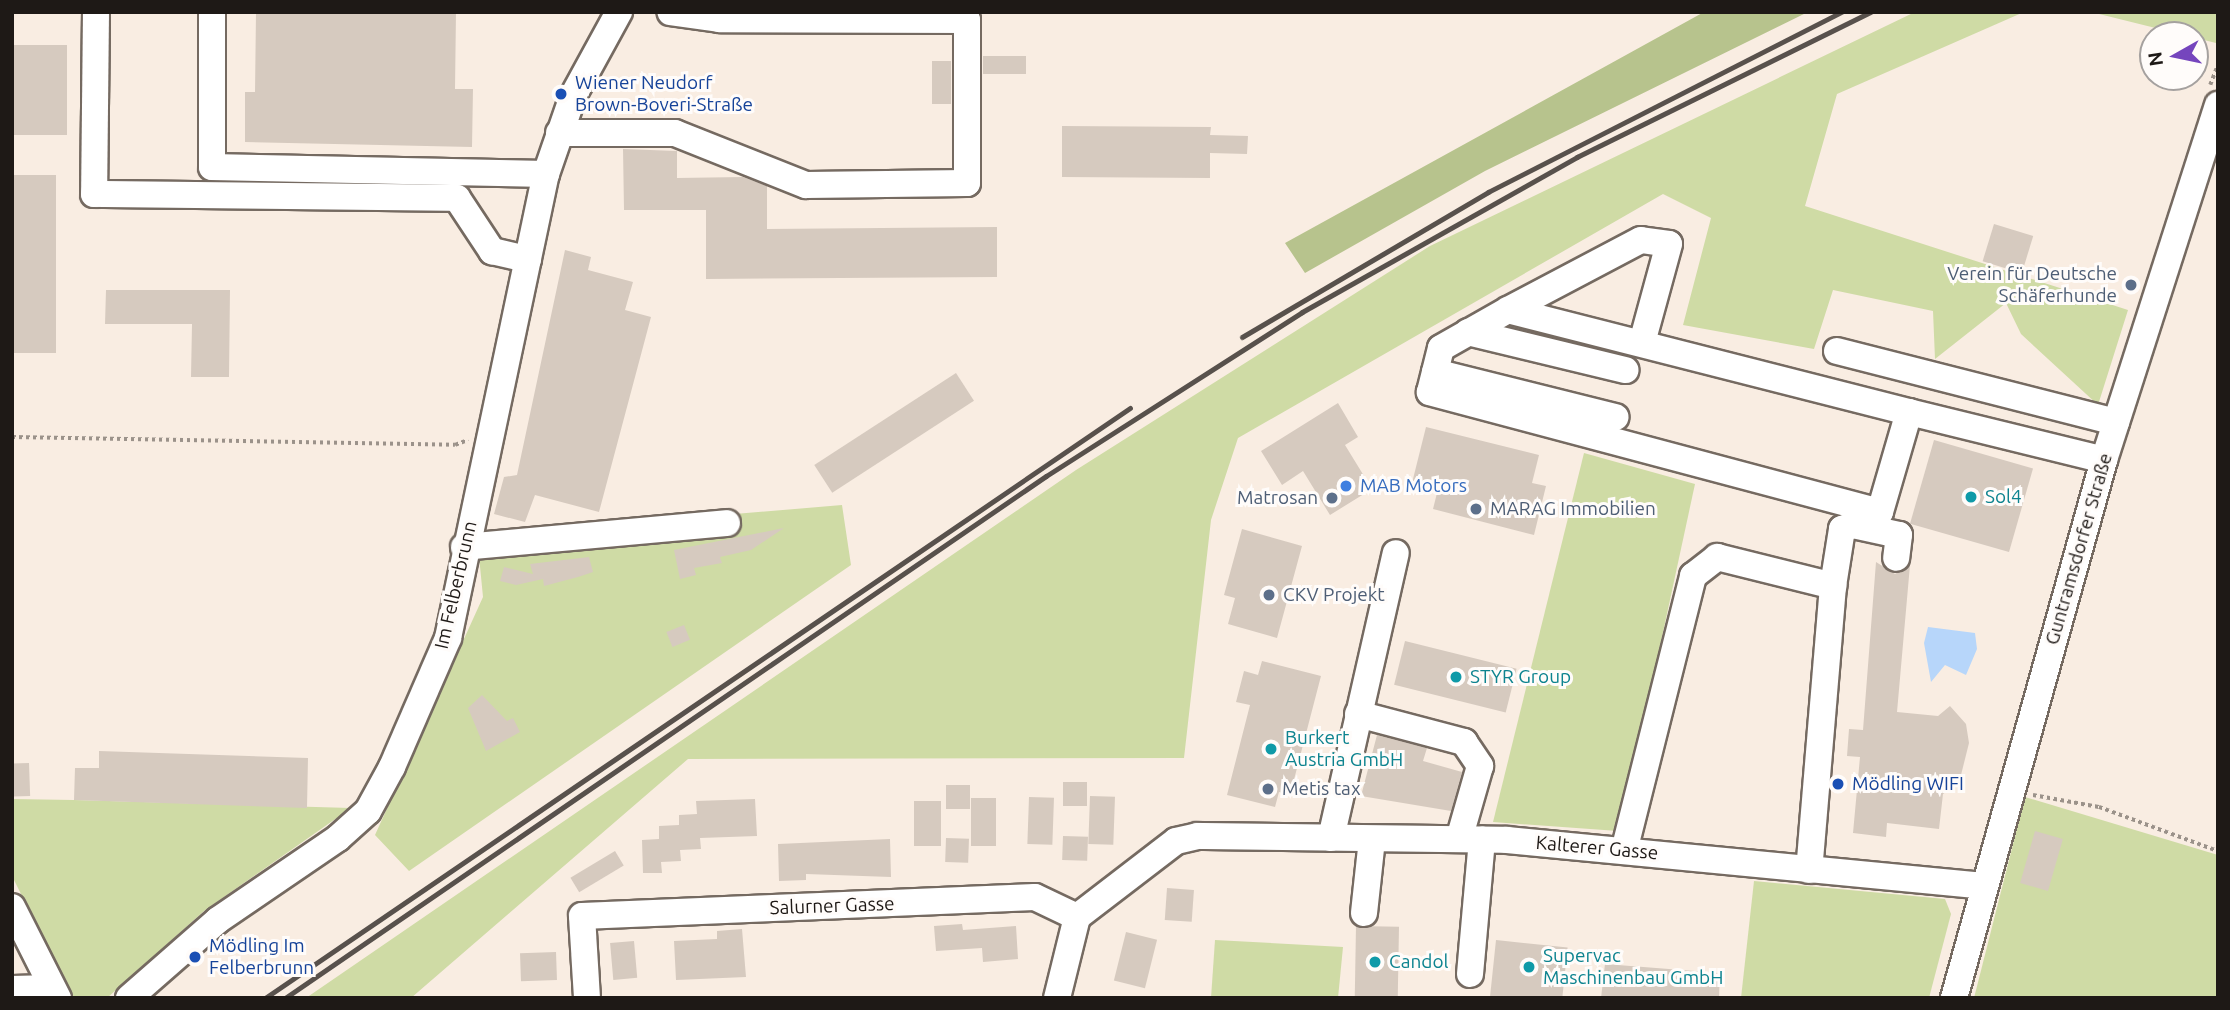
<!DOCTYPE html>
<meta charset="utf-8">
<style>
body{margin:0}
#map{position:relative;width:2230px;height:1010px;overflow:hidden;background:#f9ede2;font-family:Ubuntu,sans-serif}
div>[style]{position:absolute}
.green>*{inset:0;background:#cfdba5}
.forest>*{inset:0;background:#b7c38d}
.water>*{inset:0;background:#b7d6fa}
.building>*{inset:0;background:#d6cabf;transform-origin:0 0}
.path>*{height:3.5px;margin-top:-1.75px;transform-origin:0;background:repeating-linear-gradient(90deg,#9b928a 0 3.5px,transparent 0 7px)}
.roads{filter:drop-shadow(2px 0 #756a61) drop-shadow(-2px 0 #756a61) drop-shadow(0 2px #756a61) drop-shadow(0 -2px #756a61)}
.minor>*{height:26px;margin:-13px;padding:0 13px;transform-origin:13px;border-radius:13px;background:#fff}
.rail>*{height:5px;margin:-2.5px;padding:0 2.5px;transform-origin:2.5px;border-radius:2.5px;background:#58514c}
.dots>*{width:19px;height:19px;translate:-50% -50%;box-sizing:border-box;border:4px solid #fffcfa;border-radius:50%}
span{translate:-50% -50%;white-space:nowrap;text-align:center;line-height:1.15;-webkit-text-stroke:6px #fffcfa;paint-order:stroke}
.transit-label{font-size:19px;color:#164399}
.left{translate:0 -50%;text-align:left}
.service-label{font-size:19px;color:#4e5e75}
.right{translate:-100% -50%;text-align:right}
.shop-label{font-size:19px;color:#366cbe}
.culture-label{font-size:19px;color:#0d838f}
.street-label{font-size:19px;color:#1e1916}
.frame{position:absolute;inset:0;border:14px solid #1e1916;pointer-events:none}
.north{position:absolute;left:2139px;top:21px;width:70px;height:70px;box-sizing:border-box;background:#fffcfa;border:2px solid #a5a19f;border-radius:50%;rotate:261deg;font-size:19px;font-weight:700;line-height:28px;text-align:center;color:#1e1916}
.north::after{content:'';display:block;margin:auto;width:24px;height:32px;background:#7545bd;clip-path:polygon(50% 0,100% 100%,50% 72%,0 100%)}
</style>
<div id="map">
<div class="green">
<i style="clip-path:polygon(1915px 12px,2024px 12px,1837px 94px,1805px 206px,2128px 310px,2098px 405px,2021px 334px,2006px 303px,1935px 359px,1933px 311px,1833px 290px,1814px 349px,1683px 325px,1711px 218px,1663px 194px,1238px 438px,1211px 520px,1184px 758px,688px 759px,411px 998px,306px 998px,1076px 470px,1430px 246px)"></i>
<i style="clip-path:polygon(2091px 12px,2218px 12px,2218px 39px,2216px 43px)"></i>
<i style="clip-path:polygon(1584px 453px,1695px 484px,1624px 813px,1618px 831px,1493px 822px)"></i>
<i style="clip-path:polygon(842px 505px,851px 565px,409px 871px,375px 835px,483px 597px,477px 536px)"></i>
<i style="clip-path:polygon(2025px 797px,2218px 855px,2218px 998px,1974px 998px)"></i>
<i style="clip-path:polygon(12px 799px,74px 800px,351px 808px,204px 911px,107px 998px,73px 998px,12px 876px)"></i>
<i style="clip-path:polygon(1754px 881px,1945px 899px,1951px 914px,1929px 998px,1741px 998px)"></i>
<i style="clip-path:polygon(1215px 940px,1343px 947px,1338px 998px,1211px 998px)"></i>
</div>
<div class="forest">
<i style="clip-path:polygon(1704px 12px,1808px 12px,1485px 171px,1305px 273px,1285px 243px)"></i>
</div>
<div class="water">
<i style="clip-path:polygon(1928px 627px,1975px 633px,1977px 649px,1966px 675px,1945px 665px,1931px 682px,1924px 643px)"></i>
</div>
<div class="building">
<i style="clip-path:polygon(256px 12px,456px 12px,455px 89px,473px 89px,472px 147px,245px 142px,245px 92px,255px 92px)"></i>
<i style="left:12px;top:45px;width:55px;height:90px"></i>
<i style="left:1026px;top:56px;width:18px;height:43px;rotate:90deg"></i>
<i style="left:932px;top:61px;width:19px;height:43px"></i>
<i style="clip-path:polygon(1062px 126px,1211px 127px,1210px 135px,1248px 136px,1247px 154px,1210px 153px,1210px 178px,1062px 177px)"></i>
<i style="clip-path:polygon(623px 149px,677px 151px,677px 178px,743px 177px,767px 186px,767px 229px,997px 227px,997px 277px,706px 279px,706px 210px,624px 210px)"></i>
<i style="left:12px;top:175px;width:44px;height:178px"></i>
<i style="left:1994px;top:224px;width:41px;height:39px;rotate:17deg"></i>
<i style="clip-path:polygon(565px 250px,591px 257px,588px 270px,633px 282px,625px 310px,651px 317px,599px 512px,535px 495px,525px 522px,494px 514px,504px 477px,517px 475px)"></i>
<i style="clip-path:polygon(106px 290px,230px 290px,229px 377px,191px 377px,192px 324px,105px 324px)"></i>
<i style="left:956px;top:373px;width:33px;height:169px;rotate:57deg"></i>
<i style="clip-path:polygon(1338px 403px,1358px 437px,1345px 445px,1372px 489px,1330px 515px,1303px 471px,1282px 485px,1261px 451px)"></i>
<i style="clip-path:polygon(1426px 427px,1539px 455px,1532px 483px,1546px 486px,1534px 535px,1433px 509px,1438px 489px,1412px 483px)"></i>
<i style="left:1934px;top:440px;width:103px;height:87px;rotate:16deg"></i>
<i style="clip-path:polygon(784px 528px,751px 550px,720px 557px,722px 563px,694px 568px,696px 575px,680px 579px,674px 550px)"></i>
<i style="clip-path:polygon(1242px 529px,1302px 546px,1277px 638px,1228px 624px,1235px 598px,1224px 595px)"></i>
<i style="clip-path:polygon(589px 557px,593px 572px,578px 577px,544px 586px,543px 579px,516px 585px,500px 581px,504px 567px,533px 574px,530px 564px)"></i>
<i style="clip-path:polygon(1876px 562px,1895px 574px,1910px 565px,1897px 712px,1938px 716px,1950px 706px,1966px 724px,1969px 743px,1959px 783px,1943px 794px,1939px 829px,1887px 823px,1886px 837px,1853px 833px,1860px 757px,1847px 756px,1849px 729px,1863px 730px)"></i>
<i style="left:684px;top:625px;width:16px;height:19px;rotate:68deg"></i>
<i style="left:1405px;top:641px;width:115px;height:45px;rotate:14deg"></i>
<i style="clip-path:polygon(1262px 661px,1321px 676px,1290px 795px,1279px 792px,1275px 807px,1227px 795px,1250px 705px,1236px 702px,1244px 671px,1258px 675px)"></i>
<i style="clip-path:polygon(482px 695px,507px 721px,513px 718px,520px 732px,486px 751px,468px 708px)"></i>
<i style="clip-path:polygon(1377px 735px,1427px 748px,1423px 761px,1462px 772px,1451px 811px,1361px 796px)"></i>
<i style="clip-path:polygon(99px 751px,308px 758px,307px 808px,74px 800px,75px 768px,99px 768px)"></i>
<i style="left:29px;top:763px;width:33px;height:17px;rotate:88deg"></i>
<i style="left:1063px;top:782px;width:24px;height:24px"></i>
<i style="left:946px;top:785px;width:24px;height:24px"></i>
<i style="left:1090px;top:796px;width:25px;height:48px;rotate:2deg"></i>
<i style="left:1029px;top:797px;width:25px;height:47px;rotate:2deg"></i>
<i style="left:971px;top:798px;width:25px;height:48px"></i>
<i style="clip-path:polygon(755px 799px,757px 836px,700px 838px,701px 849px,680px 850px,681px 861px,661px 862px,662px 873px,643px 873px,642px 840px,659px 839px,659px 826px,679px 825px,679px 815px,697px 814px,696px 801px)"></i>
<i style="left:914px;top:801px;width:27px;height:45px"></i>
<i style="left:2035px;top:831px;width:29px;height:54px;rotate:16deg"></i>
<i style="left:1063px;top:836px;width:25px;height:24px;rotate:2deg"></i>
<i style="left:946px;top:838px;width:23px;height:24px;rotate:2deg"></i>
<i style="clip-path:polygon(890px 839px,891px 877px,806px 874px,806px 880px,779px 881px,778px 844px)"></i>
<i style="left:615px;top:851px;width:17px;height:52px;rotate:59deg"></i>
<i style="left:1167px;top:888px;width:27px;height:32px;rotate:4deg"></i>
<i style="clip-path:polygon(962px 924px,963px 930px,1016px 926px,1018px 959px,983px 962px,982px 948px,936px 951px,934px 926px)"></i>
<i style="left:1356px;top:926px;width:43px;height:72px;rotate:1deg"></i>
<i style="clip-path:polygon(742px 929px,746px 977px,676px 980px,674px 941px,717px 939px,717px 931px)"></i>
<i style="left:1126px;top:932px;width:32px;height:50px;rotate:14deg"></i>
<i style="left:1496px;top:940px;width:72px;height:58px;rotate:6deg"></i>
<i style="left:634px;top:941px;width:37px;height:24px;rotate:85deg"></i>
<i style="left:556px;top:952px;width:28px;height:36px;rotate:88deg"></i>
<i style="clip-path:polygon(1605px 964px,1720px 973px,1719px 998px,1601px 998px)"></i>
</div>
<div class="path">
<i style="left:2210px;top:85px;width:22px;rotate:-69deg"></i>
<i style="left:12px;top:437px;width:443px;rotate:1deg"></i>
<i style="left:455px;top:445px;width:14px;rotate:-21deg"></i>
<i style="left:2033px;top:795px;width:67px;rotate:10.3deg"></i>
<i style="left:2099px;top:807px;width:127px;rotate:20.3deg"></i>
</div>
<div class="roads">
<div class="minor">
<i style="left:96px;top:12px;width:182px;rotate:90.6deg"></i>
<i style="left:94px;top:194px;width:363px;rotate:0.6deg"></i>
<i style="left:457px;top:198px;width:64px;rotate:56.6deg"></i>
<i style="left:492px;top:251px;width:37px;rotate:13deg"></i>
<i style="left:212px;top:12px;width:155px;rotate:90deg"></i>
<i style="left:212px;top:167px;width:334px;rotate:1.2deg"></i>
<i style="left:559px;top:133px;width:116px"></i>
<i style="left:675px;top:133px;width:141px;rotate:21.7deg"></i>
<i style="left:806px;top:185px;width:161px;rotate:-0.7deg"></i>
<i style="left:967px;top:183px;width:163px;rotate:-90deg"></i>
<i style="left:967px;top:20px;width:248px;rotate:-179.8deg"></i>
<i style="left:719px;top:19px;width:49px;rotate:-171.9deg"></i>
<i style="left:1508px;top:310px;width:414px;rotate:14.3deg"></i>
<i style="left:1909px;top:412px;width:104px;rotate:106.2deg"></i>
<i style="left:1880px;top:512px;width:466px;rotate:-165.1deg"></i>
<i style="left:1430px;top:392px;width:45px;rotate:-76deg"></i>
<i style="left:1441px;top:348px;width:77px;rotate:-29.6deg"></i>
<i style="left:1508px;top:310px;width:150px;rotate:-27.8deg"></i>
<i style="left:1641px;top:240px;width:28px;rotate:8deg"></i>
<i style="left:1669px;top:244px;width:103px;rotate:105.3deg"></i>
<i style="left:1468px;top:332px;width:162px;rotate:13.6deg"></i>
<i style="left:1837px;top:351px;width:288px;rotate:14.3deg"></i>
<i style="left:1435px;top:372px;width:186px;rotate:14deg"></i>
<i style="left:1909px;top:412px;width:201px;rotate:13.8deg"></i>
<i style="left:464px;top:547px;width:264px;rotate:-5.2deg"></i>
<i style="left:1833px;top:586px;width:58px;rotate:-81deg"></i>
<i style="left:1842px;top:529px;width:12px;rotate:-20deg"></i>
<i style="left:1853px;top:525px;width:47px;rotate:12.3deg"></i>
<i style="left:1899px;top:535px;width:23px;rotate:97deg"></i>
<i style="left:1358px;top:714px;width:110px;rotate:14.8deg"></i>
<i style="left:1464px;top:742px;width:29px;rotate:56deg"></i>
<i style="left:1480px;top:766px;width:76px;rotate:106deg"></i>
<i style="left:1331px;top:838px;width:292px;rotate:-77.2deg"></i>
<i style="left:1624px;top:851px;width:284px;rotate:-75.9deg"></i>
<i style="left:1693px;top:576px;width:31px;rotate:-38deg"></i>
<i style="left:1717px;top:557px;width:120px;rotate:14deg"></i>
<i style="left:1833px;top:586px;width:285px;rotate:94.8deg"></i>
<i style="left:12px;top:907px;width:102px;rotate:63.2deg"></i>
<i style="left:1364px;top:913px;width:74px;rotate:-83.8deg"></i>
<i style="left:1470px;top:974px;width:135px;rotate:-84.9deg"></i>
<i style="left:12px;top:989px;width:40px;rotate:-1.4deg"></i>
<i style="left:129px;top:998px;width:118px;rotate:-41.2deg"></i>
<i style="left:218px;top:920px;width:145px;rotate:-34.3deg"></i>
<i style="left:338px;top:838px;width:40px;rotate:-42deg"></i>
<i style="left:368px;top:811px;width:50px;rotate:-61.4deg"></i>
<i style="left:392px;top:767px;width:141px;rotate:-66.5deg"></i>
<i style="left:448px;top:638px;width:474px;rotate:-78.1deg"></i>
<i style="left:546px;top:174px;width:83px;rotate:-70.9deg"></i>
<i style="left:573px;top:96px;width:96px;rotate:-61.3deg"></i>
<i style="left:587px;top:998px;width:82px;rotate:-93.5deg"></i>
<i style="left:582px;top:916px;width:453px;rotate:-2.4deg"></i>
<i style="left:1035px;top:897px;width:47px;rotate:25.5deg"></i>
<i style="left:1057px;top:998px;width:83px;rotate:-76.1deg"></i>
<i style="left:1077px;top:917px;width:125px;rotate:-37.5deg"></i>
<i style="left:1176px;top:841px;width:22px;rotate:-13deg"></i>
<i style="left:1197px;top:836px;width:310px;rotate:0.7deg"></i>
<i style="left:1507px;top:840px;width:479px;rotate:5.5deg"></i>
<i style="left:1954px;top:998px;width:559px;rotate:-74.42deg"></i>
<i style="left:2104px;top:460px;width:373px;rotate:-72.2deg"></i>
</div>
</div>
<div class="rail">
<i style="left:1242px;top:337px;width:286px;rotate:-30.5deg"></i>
<i style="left:1488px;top:192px;width:397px;rotate:-27deg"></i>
<i style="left:265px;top:998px;width:1047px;rotate:-34.3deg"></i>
<i style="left:285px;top:998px;width:923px;rotate:-34.45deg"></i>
<i style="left:1046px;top:476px;width:304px;rotate:-32.6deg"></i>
<i style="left:1302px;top:312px;width:316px;rotate:-29.4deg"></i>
<i style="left:1577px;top:157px;width:327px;rotate:-26.3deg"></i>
</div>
<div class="dots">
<i style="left:561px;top:94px;background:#1a4fb4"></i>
<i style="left:2131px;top:285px;background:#5c6f8a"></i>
<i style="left:1346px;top:486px;background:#3f7fe0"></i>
<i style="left:1971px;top:497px;background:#0f9aa8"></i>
<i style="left:1332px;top:498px;background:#5c6f8a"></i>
<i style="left:1476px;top:509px;background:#5c6f8a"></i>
<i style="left:1269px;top:595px;background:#5c6f8a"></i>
<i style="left:1456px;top:677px;background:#0f9aa8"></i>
<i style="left:1271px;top:749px;background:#0f9aa8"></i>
<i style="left:1838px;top:784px;background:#1a4fb4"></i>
<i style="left:1268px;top:789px;background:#5c6f8a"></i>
<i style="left:195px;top:957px;background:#1a4fb4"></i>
<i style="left:1375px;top:962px;background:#0f9aa8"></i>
<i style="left:1529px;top:967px;background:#0f9aa8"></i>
</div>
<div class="transit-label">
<span class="left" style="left:575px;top:94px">Wiener Neudorf<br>Brown-Boveri-Straße</span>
<span class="left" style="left:1852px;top:784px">Mödling WIFI</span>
<span class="left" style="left:209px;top:957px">Mödling Im<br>Felberbrunn</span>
</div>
<div class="service-label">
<span class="right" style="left:2117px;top:285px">Verein für Deutsche<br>Schäferhunde</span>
<span class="right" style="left:1318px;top:498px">Matrosan</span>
<span class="left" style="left:1490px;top:509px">MARAG Immobilien</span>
<span class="left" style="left:1283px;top:595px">CKV Projekt</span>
<span class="left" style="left:1282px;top:789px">Metis tax</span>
</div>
<div class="shop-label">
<span class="left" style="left:1360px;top:486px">MAB Motors</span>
</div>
<div class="culture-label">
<span class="left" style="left:1985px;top:497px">Sol4</span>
<span class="left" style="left:1470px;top:677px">STYR Group</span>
<span class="left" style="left:1285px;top:749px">Burkert<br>Austria GmbH</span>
<span class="left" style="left:1543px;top:967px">Supervac<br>Maschinenbau GmbH</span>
<span class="left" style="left:1389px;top:962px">Candol</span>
</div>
<div class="street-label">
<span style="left:2079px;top:549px;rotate:-74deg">Guntramsdorfer Straße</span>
<span style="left:456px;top:585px;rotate:-77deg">Im Felberbrunn</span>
<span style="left:1597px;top:848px;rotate:5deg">Kalterer Gasse</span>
<span style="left:832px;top:906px;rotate:-2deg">Salurner Gasse</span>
</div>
<div class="frame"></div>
<div class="north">N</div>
</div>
